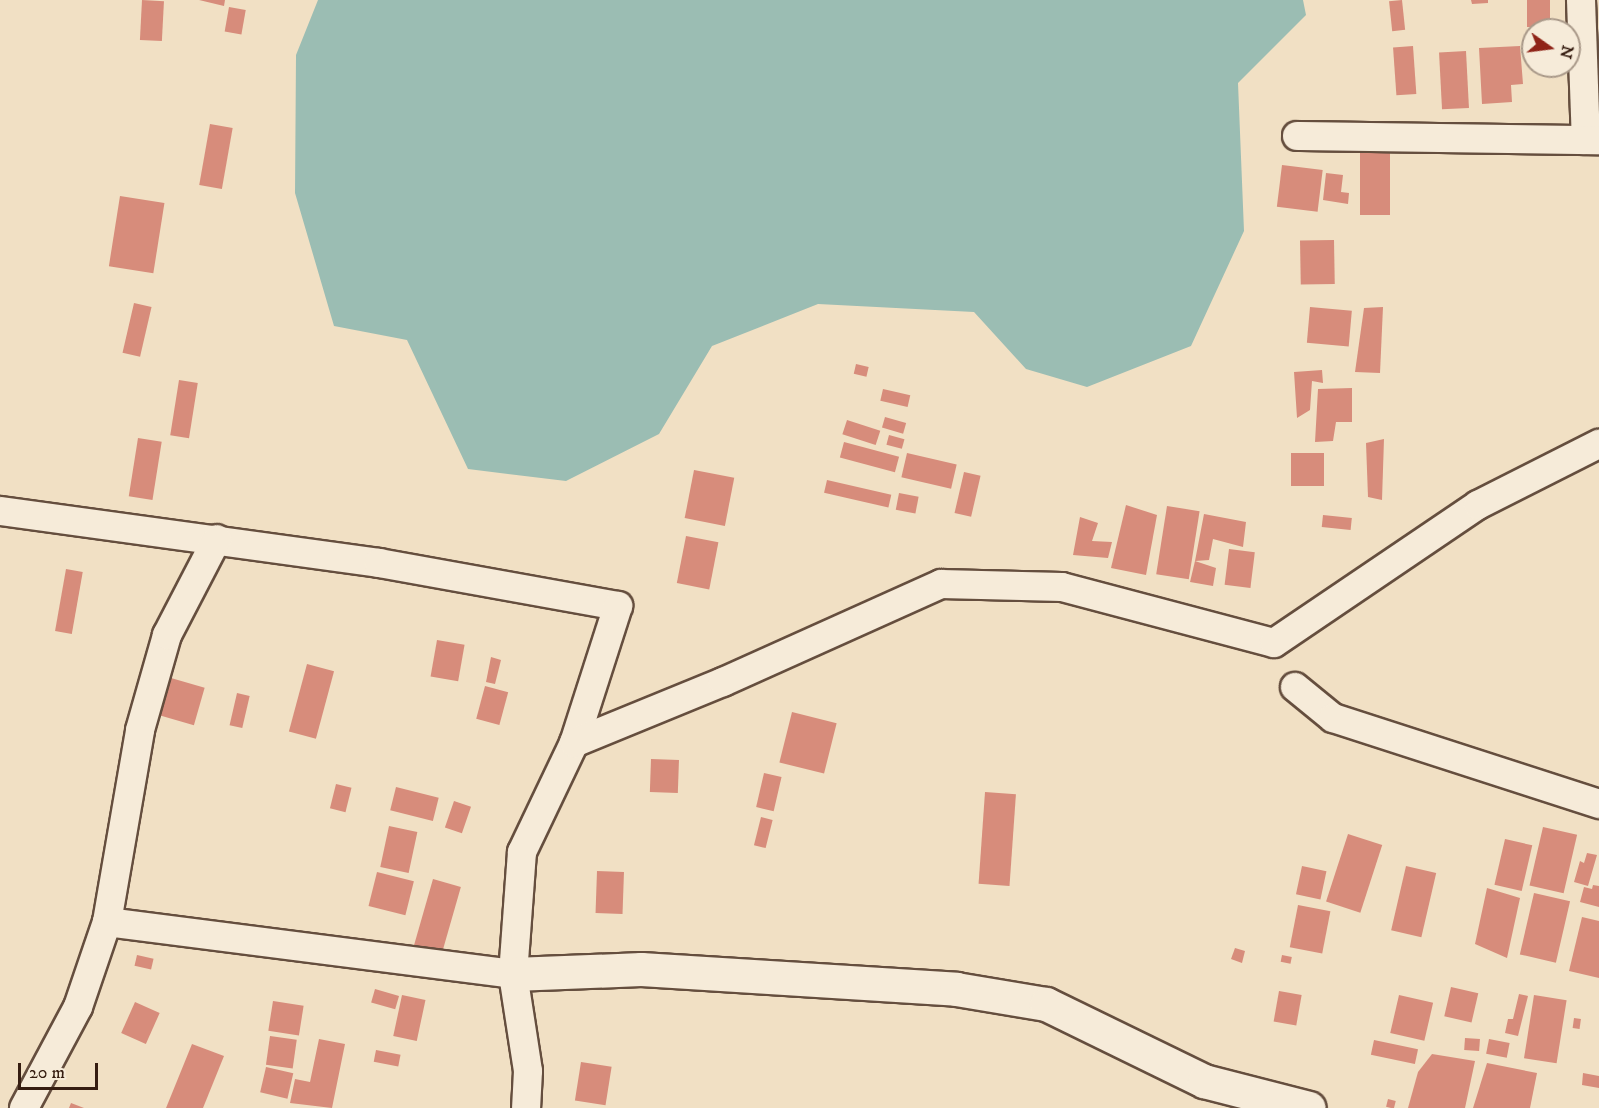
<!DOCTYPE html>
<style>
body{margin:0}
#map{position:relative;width:1599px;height:1108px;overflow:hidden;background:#f1e0c4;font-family:"IM FELL DW Pica",serif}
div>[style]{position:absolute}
.water>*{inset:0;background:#9bbdb3}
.building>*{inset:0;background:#d78c7b;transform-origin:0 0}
.roads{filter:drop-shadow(2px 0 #654e3e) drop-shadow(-2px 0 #654e3e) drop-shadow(0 2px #654e3e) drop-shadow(0 -2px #654e3e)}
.street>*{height:28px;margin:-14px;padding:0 14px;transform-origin:14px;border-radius:14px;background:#f6ebd9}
.secondary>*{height:33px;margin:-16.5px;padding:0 16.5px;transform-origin:16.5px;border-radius:16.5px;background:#f6ebd9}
span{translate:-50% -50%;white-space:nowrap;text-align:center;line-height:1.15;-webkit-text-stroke:5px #f6ebd9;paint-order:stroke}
.north{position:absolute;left:1521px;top:18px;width:60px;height:60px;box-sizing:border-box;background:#f6ebd9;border:2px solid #a99989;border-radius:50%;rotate:104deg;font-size:16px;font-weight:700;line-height:24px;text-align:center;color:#361d11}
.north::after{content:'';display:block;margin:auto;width:21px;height:27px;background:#8f2418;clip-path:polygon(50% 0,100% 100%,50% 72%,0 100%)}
.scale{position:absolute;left:18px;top:1063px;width:80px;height:27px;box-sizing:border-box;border:3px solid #361d11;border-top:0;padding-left:8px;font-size:18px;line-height:21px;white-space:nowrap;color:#361d11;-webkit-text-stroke:4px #f6ebd9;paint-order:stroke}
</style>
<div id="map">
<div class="water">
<i style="clip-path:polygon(318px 0,1303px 0,1306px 15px,1238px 83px,1244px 231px,1191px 346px,1087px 387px,1026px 369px,974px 312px,818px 304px,712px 346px,659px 434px,566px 481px,468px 469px,407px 340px,334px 326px,295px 193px,296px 55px)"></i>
</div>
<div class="building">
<i style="left:142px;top:0;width:22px;height:40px;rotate:3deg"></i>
<i style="clip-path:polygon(199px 0,225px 0,224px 6px)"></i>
<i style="left:1402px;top:0;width:30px;height:13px;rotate:84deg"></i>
<i style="clip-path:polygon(1471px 0,1488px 0,1488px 3px,1472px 4px)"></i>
<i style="left:1527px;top:0;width:23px;height:27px"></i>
<i style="left:229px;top:7px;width:17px;height:25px;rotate:10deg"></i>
<i style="left:1413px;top:46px;width:48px;height:20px;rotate:86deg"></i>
<i style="clip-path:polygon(1520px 46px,1523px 84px,1511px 85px,1512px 102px,1482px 104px,1479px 48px)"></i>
<i style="left:1466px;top:51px;width:57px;height:27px;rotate:87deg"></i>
<i style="left:210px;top:124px;width:23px;height:62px;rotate:10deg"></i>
<i style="left:1360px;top:153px;width:30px;height:62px"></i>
<i style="left:1282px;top:165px;width:41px;height:42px;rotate:7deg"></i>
<i style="clip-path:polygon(1326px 173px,1343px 175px,1341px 192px,1349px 193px,1348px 204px,1323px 200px)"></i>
<i style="left:120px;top:196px;width:45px;height:71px;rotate:9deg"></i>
<i style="left:1334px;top:240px;width:44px;height:34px;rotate:89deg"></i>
<i style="left:134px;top:303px;width:18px;height:51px;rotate:13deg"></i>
<i style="left:1310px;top:307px;width:42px;height:36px;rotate:5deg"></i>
<i style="clip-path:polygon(1383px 307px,1380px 373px,1355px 372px,1364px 308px)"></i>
<i style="left:856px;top:364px;width:13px;height:10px;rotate:13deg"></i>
<i style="clip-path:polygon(1322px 370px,1323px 383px,1312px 381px,1310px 410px,1297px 418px,1294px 372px)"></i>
<i style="left:179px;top:380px;width:19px;height:56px;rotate:9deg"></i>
<i style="clip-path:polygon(1352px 388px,1352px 422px,1336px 422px,1333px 441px,1315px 442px,1318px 389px)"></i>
<i style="left:883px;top:389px;width:28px;height:12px;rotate:13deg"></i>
<i style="left:885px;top:417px;width:22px;height:11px;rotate:16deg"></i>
<i style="left:847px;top:420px;width:35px;height:15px;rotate:18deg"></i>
<i style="left:889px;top:435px;width:16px;height:10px;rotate:15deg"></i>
<i style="left:138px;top:438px;width:24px;height:59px;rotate:9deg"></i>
<i style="clip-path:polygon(1384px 439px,1382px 500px,1368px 497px,1366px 443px)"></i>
<i style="left:844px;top:442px;width:57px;height:16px;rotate:15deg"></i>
<i style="left:907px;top:453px;width:51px;height:25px;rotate:13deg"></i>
<i style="left:1291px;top:453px;width:33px;height:33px"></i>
<i style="left:694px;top:470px;width:41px;height:49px;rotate:11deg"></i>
<i style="left:964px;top:472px;width:17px;height:42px;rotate:13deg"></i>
<i style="left:827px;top:480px;width:66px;height:13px;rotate:13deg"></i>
<i style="left:899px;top:493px;width:20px;height:17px;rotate:11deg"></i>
<i style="clip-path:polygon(1126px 505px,1157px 515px,1146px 575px,1111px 568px)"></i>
<i style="left:1167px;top:506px;width:33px;height:69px;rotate:9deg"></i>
<i style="clip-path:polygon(1204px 514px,1246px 522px,1243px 547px,1213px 539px,1209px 560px,1195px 561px)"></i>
<i style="left:1323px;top:515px;width:29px;height:12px;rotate:6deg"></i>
<i style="clip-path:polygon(1080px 517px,1098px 523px,1092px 541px,1112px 542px,1108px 558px,1073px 555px)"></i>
<i style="left:686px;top:536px;width:33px;height:48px;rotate:11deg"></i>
<i style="left:1229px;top:549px;width:26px;height:36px;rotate:7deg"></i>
<i style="clip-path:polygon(1195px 561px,1216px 568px,1213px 586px,1190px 582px)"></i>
<i style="left:66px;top:569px;width:17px;height:63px;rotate:10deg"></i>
<i style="left:437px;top:640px;width:28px;height:37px;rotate:10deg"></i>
<i style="clip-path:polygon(491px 657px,501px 660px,495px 684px,486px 682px)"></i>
<i style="left:307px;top:664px;width:28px;height:70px;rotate:15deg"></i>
<i style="left:171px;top:678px;width:35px;height:39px;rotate:16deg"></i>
<i style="left:485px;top:686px;width:24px;height:34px;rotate:15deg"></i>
<i style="left:237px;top:693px;width:13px;height:33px;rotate:13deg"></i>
<i style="left:792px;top:712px;width:46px;height:52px;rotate:14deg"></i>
<i style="left:651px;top:759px;width:28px;height:33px;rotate:2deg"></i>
<i style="left:764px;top:773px;width:18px;height:35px;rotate:13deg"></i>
<i style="left:336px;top:784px;width:16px;height:25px;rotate:14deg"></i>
<i style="left:396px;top:787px;width:44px;height:24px;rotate:14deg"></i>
<i style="left:985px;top:792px;width:31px;height:92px;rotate:4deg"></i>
<i style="left:454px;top:801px;width:18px;height:28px;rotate:19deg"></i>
<i style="left:761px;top:817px;width:12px;height:29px;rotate:14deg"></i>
<i style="left:389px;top:826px;width:29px;height:42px;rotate:12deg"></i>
<i style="left:1543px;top:827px;width:35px;height:60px;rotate:13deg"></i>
<i style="left:1348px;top:834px;width:36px;height:71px;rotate:18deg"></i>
<i style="left:1505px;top:839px;width:28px;height:47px;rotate:13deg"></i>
<i style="clip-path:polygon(1587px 853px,1597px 855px,1588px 886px,1574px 882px,1580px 861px,1584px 863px)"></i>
<i style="left:1302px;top:866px;width:25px;height:29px;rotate:12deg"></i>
<i style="left:1406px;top:866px;width:31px;height:66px;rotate:13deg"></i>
<i style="left:597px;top:871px;width:27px;height:42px;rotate:2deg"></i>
<i style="left:377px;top:872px;width:38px;height:35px;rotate:14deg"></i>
<i style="left:433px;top:879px;width:29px;height:73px;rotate:16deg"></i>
<i style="clip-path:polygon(1593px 885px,1599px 886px,1599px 907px,1580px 902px,1584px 887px,1592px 889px)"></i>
<i style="clip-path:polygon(1487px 888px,1520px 898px,1507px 958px,1475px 944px)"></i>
<i style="left:1534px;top:893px;width:37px;height:63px;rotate:13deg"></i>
<i style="left:1298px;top:905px;width:33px;height:43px;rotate:11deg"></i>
<i style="clip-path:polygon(1582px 917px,1599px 921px,1599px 978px,1569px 971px)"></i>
<i style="clip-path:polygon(1235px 948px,1245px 951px,1242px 963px,1231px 959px)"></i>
<i style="left:137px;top:955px;width:17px;height:11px;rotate:13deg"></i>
<i style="left:1282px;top:955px;width:10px;height:7px;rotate:11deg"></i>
<i style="left:1451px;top:987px;width:28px;height:30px;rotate:13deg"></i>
<i style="left:375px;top:989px;width:25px;height:14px;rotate:16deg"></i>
<i style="left:1279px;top:991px;width:23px;height:31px;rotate:10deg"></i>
<i style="clip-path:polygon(1519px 994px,1528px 996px,1518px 1036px,1505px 1033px,1508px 1019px,1513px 1019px)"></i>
<i style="left:402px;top:995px;width:24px;height:42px;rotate:12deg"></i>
<i style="left:1399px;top:995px;width:35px;height:39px;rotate:13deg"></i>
<i style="left:1534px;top:995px;width:33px;height:64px;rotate:9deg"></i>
<i style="left:273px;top:1001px;width:31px;height:30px;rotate:9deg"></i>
<i style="left:135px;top:1002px;width:27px;height:34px;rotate:24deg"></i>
<i style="left:1574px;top:1018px;width:7px;height:10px;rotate:8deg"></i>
<i style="left:270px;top:1036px;width:27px;height:29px;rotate:8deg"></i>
<i style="left:1465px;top:1038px;width:15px;height:12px;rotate:4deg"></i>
<i style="clip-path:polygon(319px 1039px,345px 1044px,332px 1108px,290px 1103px,295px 1079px,310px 1082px)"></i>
<i style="left:1489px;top:1039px;width:21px;height:15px;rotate:11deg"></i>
<i style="left:1374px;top:1040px;width:45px;height:15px;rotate:12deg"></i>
<i style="clip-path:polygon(192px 1044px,224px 1056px,203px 1108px,166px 1108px)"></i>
<i style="left:376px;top:1050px;width:25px;height:12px;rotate:11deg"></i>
<i style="clip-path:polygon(1432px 1054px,1475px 1061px,1465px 1108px,1408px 1108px,1418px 1072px)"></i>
<i style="left:581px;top:1062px;width:31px;height:39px;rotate:9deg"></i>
<i style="clip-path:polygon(1487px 1063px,1537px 1073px,1530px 1108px,1473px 1108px)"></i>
<i style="left:266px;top:1067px;width:28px;height:26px;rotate:13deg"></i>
<i style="clip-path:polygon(1583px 1073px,1599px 1076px,1599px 1088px,1582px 1085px)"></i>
<i style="left:1388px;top:1099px;width:8px;height:8px;rotate:14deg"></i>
<i style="clip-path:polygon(71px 1103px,84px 1108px,69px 1108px)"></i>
</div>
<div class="roads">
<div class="street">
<i style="left:1581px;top:0;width:140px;rotate:88deg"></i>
<i style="left:1297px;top:136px;width:302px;rotate:0.8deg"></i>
<i style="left:0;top:511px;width:383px;rotate:7.8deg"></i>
<i style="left:379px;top:563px;width:243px;rotate:10.2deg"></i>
<i style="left:618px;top:606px;width:144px;rotate:107.8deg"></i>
<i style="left:574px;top:743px;width:121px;rotate:115.5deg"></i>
<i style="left:522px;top:852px;width:122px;rotate:94.2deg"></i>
<i style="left:513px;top:974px;width:98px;rotate:81.2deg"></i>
<i style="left:528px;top:1071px;width:37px;rotate:93deg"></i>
<i style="left:1295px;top:687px;width:49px;rotate:39.2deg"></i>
<i style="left:1333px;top:718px;width:280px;rotate:17.9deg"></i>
<i style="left:574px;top:743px;width:161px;rotate:-22.3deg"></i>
<i style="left:723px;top:682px;width:239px;rotate:-24.2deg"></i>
<i style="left:941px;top:584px;width:121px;rotate:1.4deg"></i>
<i style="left:1062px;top:587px;width:219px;rotate:14.8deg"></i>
<i style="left:1274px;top:643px;width:246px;rotate:-34.1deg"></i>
<i style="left:1478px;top:505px;width:136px;rotate:-26.8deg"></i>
<i style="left:107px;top:922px;width:409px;rotate:7.3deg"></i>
<i style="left:24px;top:1108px;width:115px;rotate:-61.9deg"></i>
<i style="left:78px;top:1007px;width:90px;rotate:-71.2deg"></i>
<i style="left:107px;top:922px;width:195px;rotate:-80.2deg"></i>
<i style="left:140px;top:730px;width:99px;rotate:-74.1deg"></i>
<i style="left:167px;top:635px;width:108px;rotate:-62.5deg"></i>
</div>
<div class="secondary">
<i style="left:513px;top:974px;width:128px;rotate:-2.2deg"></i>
<i style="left:641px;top:969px;width:316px;rotate:3.6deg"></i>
<i style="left:956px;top:989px;width:91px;rotate:9.5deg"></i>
<i style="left:1046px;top:1004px;width:176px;rotate:26deg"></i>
<i style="left:1204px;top:1081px;width:108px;rotate:14.4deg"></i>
</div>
</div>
<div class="north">N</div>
<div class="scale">20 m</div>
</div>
